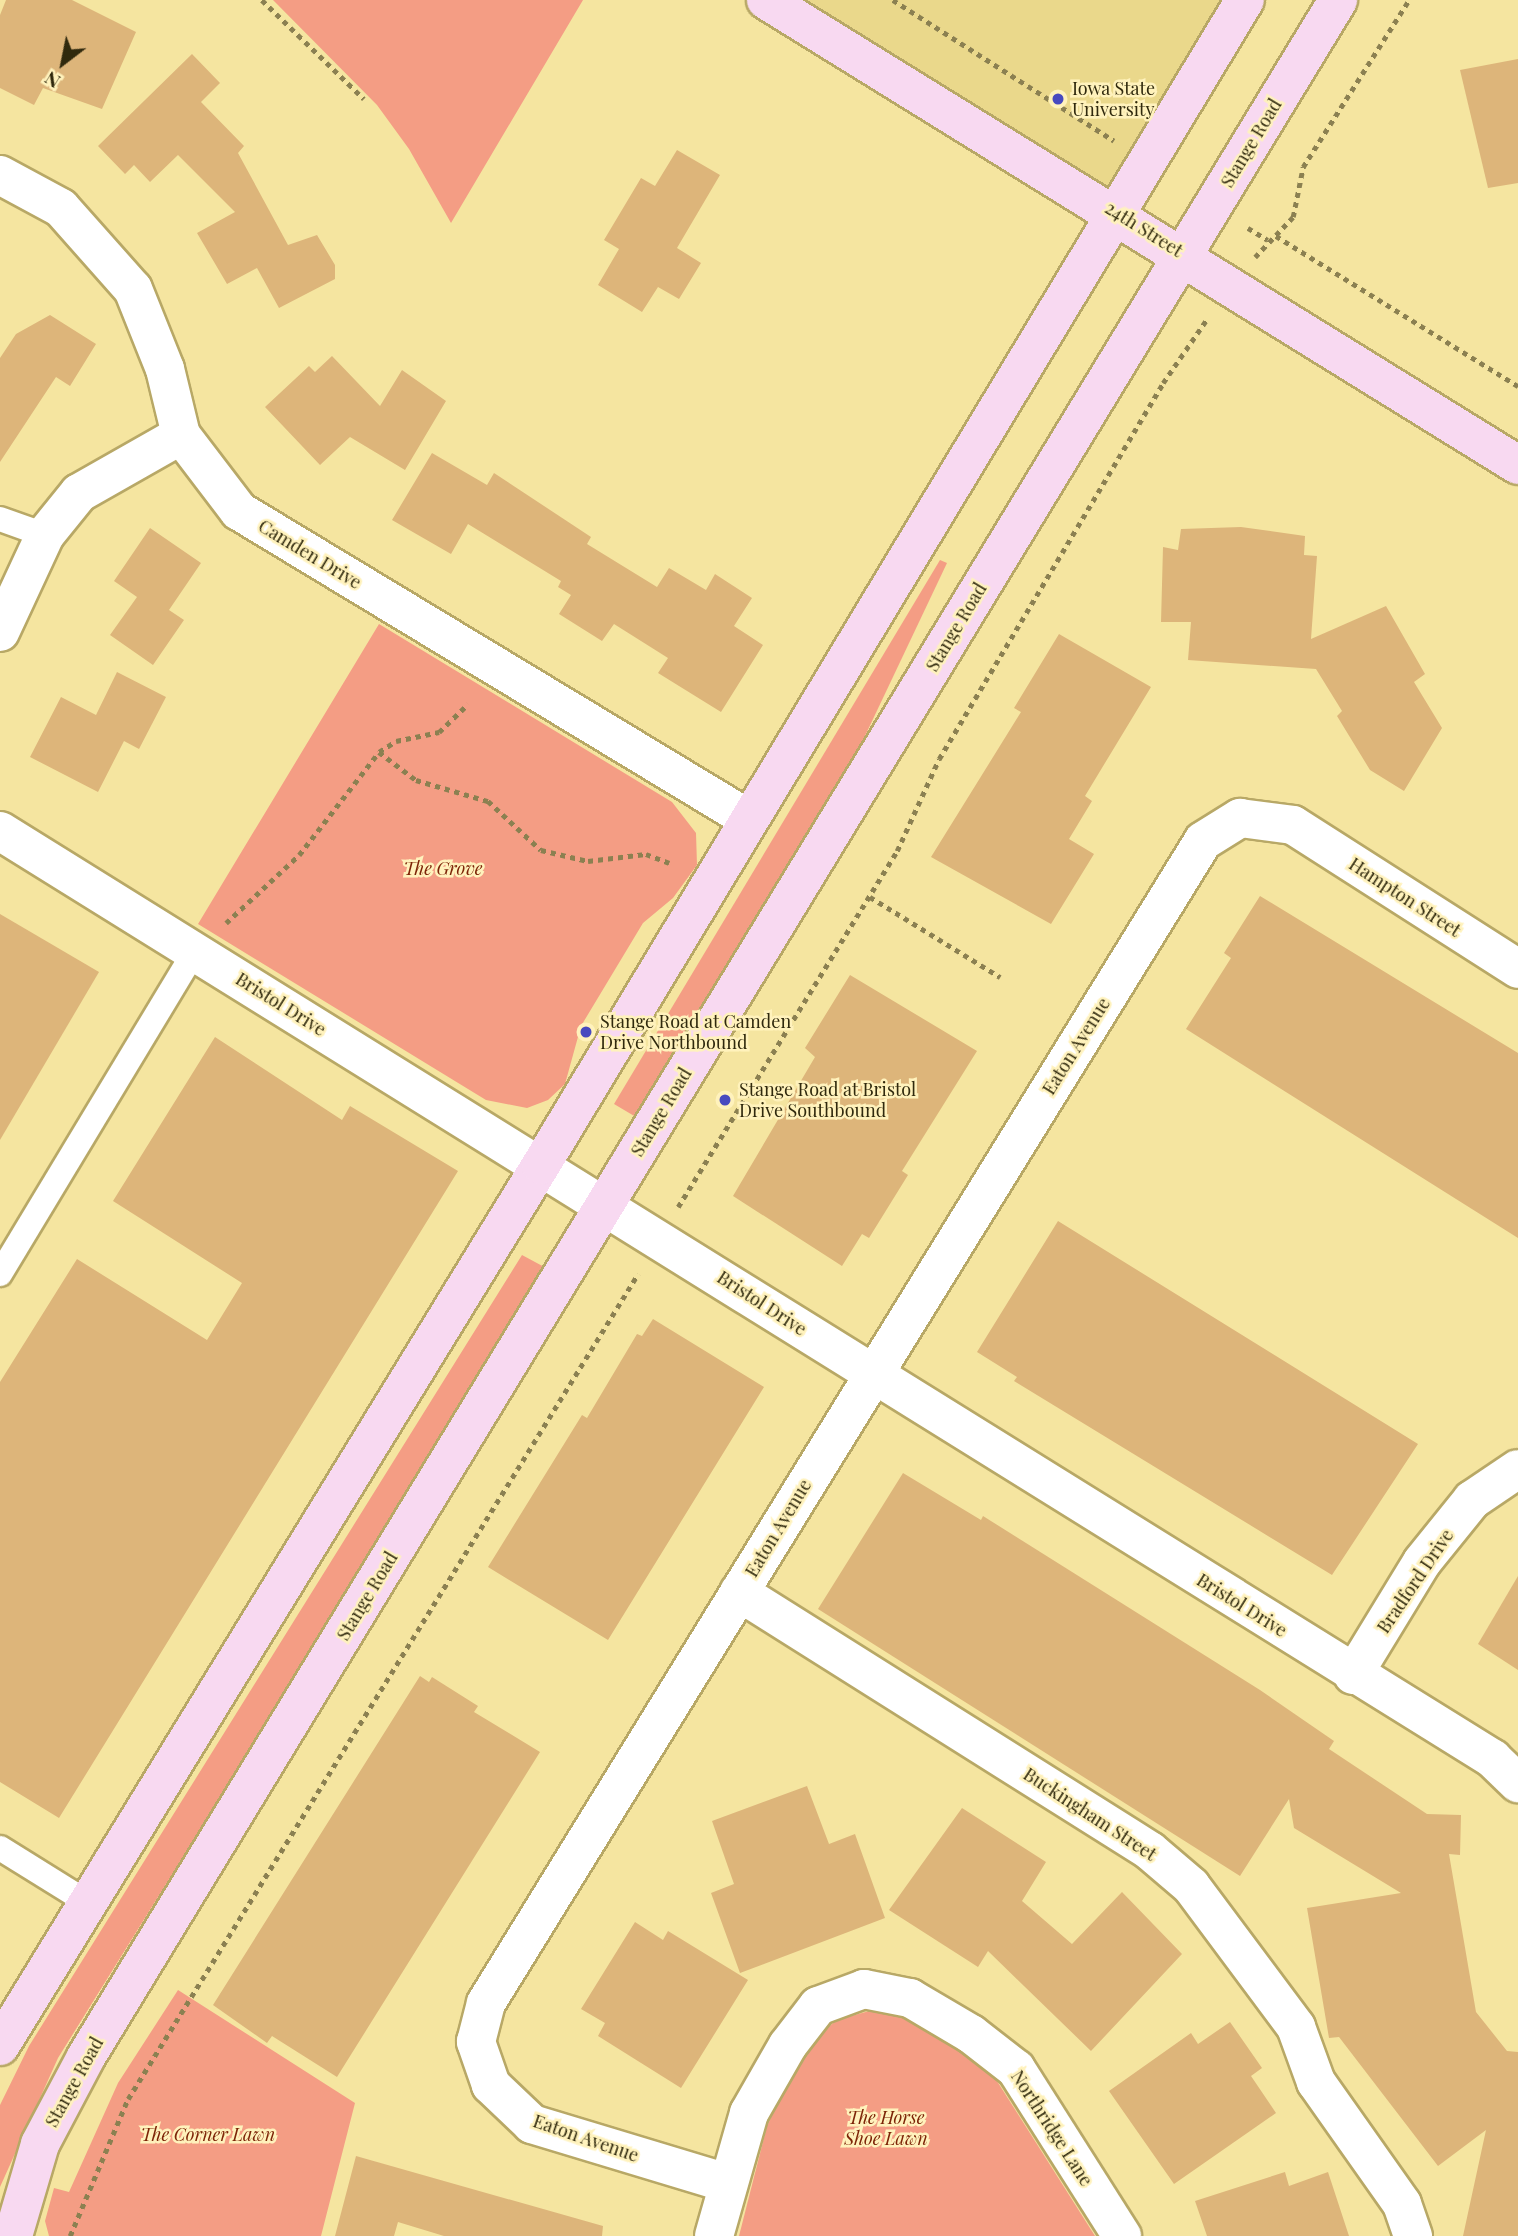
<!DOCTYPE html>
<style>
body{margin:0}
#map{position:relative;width:1518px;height:2236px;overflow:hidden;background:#f5e5a0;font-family:"Playfair Display",serif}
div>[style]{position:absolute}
.built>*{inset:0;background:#ead88b}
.green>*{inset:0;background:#f49d84}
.building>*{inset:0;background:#ddb57a}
.path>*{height:4.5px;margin-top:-2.25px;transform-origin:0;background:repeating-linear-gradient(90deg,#8b8051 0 5px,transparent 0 10px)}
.roads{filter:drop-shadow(2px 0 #b8a866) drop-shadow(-2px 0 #b8a866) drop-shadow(0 2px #b8a866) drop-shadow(0 -2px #b8a866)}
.lane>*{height:24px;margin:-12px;padding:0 12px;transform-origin:12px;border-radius:12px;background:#fff}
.street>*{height:38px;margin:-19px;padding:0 19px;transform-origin:19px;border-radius:19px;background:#fff}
.secondary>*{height:38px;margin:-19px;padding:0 19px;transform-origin:19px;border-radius:19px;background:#f8d9f1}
.dots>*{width:19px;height:19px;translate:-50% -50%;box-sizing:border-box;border:4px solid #fff2bc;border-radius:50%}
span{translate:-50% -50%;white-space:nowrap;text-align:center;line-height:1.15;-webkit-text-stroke:5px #fff2bc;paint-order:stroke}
.poi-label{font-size:18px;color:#30290d}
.left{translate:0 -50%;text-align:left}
.street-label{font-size:18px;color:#30290d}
.park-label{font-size:18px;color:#7d2407;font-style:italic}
.north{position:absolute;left:28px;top:28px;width:70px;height:70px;-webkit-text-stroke:5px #fff2bc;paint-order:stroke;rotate:212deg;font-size:19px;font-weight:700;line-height:28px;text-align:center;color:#30290d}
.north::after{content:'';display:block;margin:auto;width:24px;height:32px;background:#30290d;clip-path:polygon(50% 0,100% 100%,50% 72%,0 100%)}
</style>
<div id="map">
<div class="built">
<i style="clip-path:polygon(766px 0,1245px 0,1117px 212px)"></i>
</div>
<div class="green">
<i style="clip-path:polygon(273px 0,583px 0,451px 223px,409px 149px,377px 105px)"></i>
<i style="clip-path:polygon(940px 560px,947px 563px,846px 776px,641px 1120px,614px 1104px)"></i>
<i style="clip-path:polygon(379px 624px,672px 802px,696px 833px,697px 865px,673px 898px,643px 923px,581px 1026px,565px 1084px,548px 1100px,527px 1108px,486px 1100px,198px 924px)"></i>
<i style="clip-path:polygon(522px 1255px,548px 1269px,58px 2058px,0 2187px,0 2105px,29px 2046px)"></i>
<i style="clip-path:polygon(178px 1990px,355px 2103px,321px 2236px,49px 2236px,45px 2221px,54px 2188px,69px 2192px,118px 2083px)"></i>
<i style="clip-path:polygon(880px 2008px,929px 2027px,990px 2070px,1095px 2236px,739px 2236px,767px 2126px,787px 2083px,818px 2035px,837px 2020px)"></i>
</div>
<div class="building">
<i style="clip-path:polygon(6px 0,72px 0,136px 32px,102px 109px,43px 88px,34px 105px,0 88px,0 15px)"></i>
<i style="clip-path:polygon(192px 54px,220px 83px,201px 102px,244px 146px,238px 153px,288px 245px,317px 235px,335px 265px,335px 279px,279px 308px,257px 268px,227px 284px,197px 233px,235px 212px,178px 155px,150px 182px,134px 165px,125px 174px,98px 146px)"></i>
<i style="clip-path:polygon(1518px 59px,1518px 183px,1488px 188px,1460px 70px)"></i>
<i style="clip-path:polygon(677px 150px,720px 175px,677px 248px,701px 263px,679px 299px,658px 287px,642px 312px,598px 285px,619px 249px,604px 240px,641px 178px,655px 186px)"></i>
<i style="clip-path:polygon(50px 315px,96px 344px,70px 386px,56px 377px,0 462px,0 358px,16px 334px)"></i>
<i style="clip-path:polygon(332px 356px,380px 406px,402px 370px,446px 401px,405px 470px,350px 437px,320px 465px,265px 407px,309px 366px,315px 372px)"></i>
<i style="clip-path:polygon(432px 453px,487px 485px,494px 473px,591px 537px,587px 544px,657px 587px,669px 568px,706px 590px,715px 574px,752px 598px,734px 626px,763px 645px,721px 712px,658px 673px,668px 658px,614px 624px,602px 641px,559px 614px,571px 595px,558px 587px,561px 581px,468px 524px,451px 554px,392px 520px)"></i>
<i style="clip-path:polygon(1241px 527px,1305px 536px,1304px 555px,1317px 556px,1311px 639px,1386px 606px,1425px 674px,1414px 682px,1442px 728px,1404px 791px,1370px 770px,1337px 716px,1342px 711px,1316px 669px,1188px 660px,1191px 622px,1161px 622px,1163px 547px,1178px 550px,1181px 529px)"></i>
<i style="clip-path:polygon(150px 528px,201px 563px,169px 610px,184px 620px,153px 665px,110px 635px,137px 597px,114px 581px)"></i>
<i style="clip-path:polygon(1059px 634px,1151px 687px,1085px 796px,1092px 801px,1069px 839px,1094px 854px,1051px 924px,931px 857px,1021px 712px,1014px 708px)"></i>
<i style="clip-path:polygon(117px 672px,166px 697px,139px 749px,124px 741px,98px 792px,30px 757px,61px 697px,96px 715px)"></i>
<i style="clip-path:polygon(1260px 896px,1518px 1053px,1518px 1238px,1186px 1029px,1231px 958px,1224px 953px)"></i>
<i style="clip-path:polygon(0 914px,99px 972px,0 1140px)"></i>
<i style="clip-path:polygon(850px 975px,977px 1051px,902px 1171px,908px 1175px,869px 1238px,862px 1234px,842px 1266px,733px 1196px,815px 1057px,805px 1048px)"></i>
<i style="clip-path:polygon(215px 1037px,342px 1120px,350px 1106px,458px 1171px,59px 1818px,0 1782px,0 1382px,77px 1259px,207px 1340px,242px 1283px,113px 1201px)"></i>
<i style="clip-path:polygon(1058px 1221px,1418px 1444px,1332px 1575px,1014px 1381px,1017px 1377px,977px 1352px)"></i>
<i style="clip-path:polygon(653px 1319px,764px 1387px,608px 1640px,488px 1567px,582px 1415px,587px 1418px,637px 1334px,642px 1336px)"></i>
<i style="clip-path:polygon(903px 1473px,981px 1520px,983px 1516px,1260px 1690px,1334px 1741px,1329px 1749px,1427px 1814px,1461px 1815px,1460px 1855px,1449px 1854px,1476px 2012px,1507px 2051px,1518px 2052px,1518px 2236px,1463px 2236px,1486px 2130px,1438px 2166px,1339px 2037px,1329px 2038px,1307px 1908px,1401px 1893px,1294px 1828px,1289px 1799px,1240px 1876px,818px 1609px)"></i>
<i style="clip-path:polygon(1518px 1576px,1518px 1670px,1478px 1644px)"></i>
<i style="clip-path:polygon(420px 1676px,429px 1682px,432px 1677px,478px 1706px,474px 1712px,540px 1752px,337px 2077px,272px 2036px,267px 2043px,213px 2005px)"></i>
<i style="clip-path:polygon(807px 1786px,829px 1844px,855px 1834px,885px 1918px,740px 1973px,711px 1893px,734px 1884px,712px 1821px)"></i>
<i style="clip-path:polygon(962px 1808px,1046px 1862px,1022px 1901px,1072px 1944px,1122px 1892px,1182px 1954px,1091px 2051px,988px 1951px,978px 1967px,889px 1910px)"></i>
<i style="clip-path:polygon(635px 1922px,663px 1940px,668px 1931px,748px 1980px,681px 2088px,598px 2036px,605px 2023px,581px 2009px)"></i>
<i style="clip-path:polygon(1230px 2022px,1262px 2068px,1251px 2076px,1276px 2113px,1174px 2184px,1109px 2091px,1191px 2033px,1198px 2044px)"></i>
<i style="clip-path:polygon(356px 2156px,603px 2226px,602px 2236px,444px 2236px,398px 2222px,394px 2236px,335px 2236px)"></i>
<i style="clip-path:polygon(1285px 2172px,1289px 2186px,1328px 2172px,1349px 2236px,1207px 2236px,1195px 2201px)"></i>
</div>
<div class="path">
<i style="left:262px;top:0;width:142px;rotate:44.1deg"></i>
<i style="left:893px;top:0;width:262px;rotate:32.5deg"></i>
<i style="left:1248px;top:228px;width:23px;rotate:31deg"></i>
<i style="left:1276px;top:236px;width:285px;rotate:31.8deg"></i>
<i style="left:1255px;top:257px;width:55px;rotate:-46.5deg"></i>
<i style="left:1293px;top:217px;width:51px;rotate:-78.7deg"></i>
<i style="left:1303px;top:167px;width:198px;rotate:-57.6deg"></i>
<i style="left:379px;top:752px;width:46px;rotate:37.1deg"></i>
<i style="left:416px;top:780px;width:75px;rotate:16.3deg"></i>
<i style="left:488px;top:801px;width:72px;rotate:42.8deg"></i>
<i style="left:541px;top:850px;width:48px;rotate:13.2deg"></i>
<i style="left:588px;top:861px;width:58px;rotate:-6.9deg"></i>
<i style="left:646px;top:854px;width:25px;rotate:21deg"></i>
<i style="left:870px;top:897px;width:153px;rotate:31.6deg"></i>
<i style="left:226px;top:923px;width:100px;rotate:-43deg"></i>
<i style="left:299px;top:855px;width:130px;rotate:-52.2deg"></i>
<i style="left:379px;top:752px;width:20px;rotate:-33deg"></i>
<i style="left:396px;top:741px;width:44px;rotate:-11.8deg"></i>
<i style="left:439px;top:732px;width:40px;rotate:-44deg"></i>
<i style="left:678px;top:1207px;width:418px;rotate:-58.4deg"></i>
<i style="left:897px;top:851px;width:101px;rotate:-65.5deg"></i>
<i style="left:939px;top:759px;width:438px;rotate:-59.2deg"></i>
<i style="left:1163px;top:383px;width:78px;rotate:-55.5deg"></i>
<i style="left:70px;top:2236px;width:149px;rotate:-67.1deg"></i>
<i style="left:128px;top:2099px;width:970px;rotate:-58.28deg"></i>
</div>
<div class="roads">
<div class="lane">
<i style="left:0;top:519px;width:48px;rotate:19.6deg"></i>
<i style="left:0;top:1274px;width:377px;rotate:-58.9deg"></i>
<i style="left:0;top:1848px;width:100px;rotate:31.9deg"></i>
</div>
<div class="street">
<i style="left:0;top:175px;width:69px;rotate:28.4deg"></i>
<i style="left:61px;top:208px;width:108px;rotate:48.4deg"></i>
<i style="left:133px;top:289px;width:86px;rotate:68.2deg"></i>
<i style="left:165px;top:369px;width:68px;rotate:76.4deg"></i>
<i style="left:181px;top:435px;width:96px;rotate:52.7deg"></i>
<i style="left:239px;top:511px;width:594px;rotate:31.15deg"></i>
<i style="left:0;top:632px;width:107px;rotate:-65.1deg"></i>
<i style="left:45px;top:535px;width:54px;rotate:-51deg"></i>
<i style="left:79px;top:493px;width:117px;rotate:-29.6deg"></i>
<i style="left:0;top:831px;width:1758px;rotate:31.86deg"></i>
<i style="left:1493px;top:1759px;width:35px;rotate:44deg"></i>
<i style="left:739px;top:1592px;width:486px;rotate:32.2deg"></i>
<i style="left:1150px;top:1851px;width:54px;rotate:40.5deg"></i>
<i style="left:1191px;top:1886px;width:176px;rotate:53.3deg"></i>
<i style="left:1296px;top:2027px;width:59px;rotate:70deg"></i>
<i style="left:1316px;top:2082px;width:149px;rotate:54.8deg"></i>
<i style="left:1402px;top:2204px;width:34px;rotate:71deg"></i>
<i style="left:1353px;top:1675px;width:132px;rotate:-58.6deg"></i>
<i style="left:1422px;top:1562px;width:80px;rotate:-51.1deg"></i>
<i style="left:1472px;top:1500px;width:55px;rotate:-34deg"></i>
<i style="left:727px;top:2183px;width:204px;rotate:-163.2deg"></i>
<i style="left:532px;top:2124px;width:57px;rotate:-136.4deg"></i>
<i style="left:491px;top:2085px;width:46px;rotate:-109.2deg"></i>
<i style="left:476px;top:2042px;width:40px;rotate:-75.6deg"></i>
<i style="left:486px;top:2003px;width:1365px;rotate:-58.32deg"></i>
<i style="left:1203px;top:841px;width:44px;rotate:-31.9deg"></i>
<i style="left:1240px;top:818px;width:53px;rotate:7.5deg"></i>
<i style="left:1293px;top:825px;width:267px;rotate:32.6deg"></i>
<i style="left:714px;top:2236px;width:128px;rotate:-74.1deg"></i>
<i style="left:749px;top:2113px;width:78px;rotate:-60.2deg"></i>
<i style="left:788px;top:2045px;width:49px;rotate:-52.4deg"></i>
<i style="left:818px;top:2006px;width:49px;rotate:-20.3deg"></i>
<i style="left:864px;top:1989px;width:47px;rotate:11.1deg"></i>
<i style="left:910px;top:1998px;width:71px;rotate:30.5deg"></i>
<i style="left:971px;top:2034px;width:57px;rotate:37.9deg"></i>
<i style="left:1016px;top:2069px;width:198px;rotate:57.6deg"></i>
</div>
<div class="secondary">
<i style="left:766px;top:0;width:884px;rotate:31.73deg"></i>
<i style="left:0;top:2046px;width:1034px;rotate:-58.45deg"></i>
<i style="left:541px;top:1165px;width:1361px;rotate:-58.86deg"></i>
<i style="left:13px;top:2236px;width:96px;rotate:-73.6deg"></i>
<i style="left:40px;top:2144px;width:98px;rotate:-62.1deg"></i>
<i style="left:86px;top:2057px;width:2408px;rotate:-58.67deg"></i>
</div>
</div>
<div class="dots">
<i style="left:1058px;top:99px;background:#484abf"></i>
<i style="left:586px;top:1032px;background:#484abf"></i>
<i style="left:725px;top:1100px;background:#484abf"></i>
</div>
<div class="poi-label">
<span class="left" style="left:1072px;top:99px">Iowa State<br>University</span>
<span class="left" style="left:600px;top:1032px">Stange Road at Camden<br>Drive Northbound</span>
<span class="left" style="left:739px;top:1100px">Stange Road at Bristol<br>Drive Southbound</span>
</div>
<div class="street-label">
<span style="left:1251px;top:143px;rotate:-59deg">Stange Road</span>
<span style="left:1144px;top:229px;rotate:32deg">24th Street</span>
<span style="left:310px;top:554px;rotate:31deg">Camden Drive</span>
<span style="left:956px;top:627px;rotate:-59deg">Stange Road</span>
<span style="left:1405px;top:897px;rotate:33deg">Hampton Street</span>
<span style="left:281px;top:1004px;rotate:32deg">Bristol Drive</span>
<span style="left:1076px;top:1046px;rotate:-58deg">Eaton Avenue</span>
<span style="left:661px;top:1112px;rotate:-59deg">Stange Road</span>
<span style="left:762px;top:1303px;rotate:33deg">Bristol Drive</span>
<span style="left:778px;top:1528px;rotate:-59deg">Eaton Avenue</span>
<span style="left:1415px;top:1581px;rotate:-56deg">Bradford Drive</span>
<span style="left:367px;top:1596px;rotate:-59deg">Stange Road</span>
<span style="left:1242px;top:1605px;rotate:32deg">Bristol Drive</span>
<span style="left:1090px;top:1814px;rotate:33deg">Buckingham Street</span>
<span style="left:74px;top:2082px;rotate:-61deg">Stange Road</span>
<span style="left:1052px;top:2128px;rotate:57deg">Northridge Lane</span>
<span style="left:586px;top:2138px;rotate:19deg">Eaton Avenue</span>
</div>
<div class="park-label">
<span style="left:443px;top:868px">The Grove</span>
<span style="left:886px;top:2128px">The Horse<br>Shoe Lawn</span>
<span style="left:208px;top:2134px">The Corner Lawn</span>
</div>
<div class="north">N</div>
</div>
